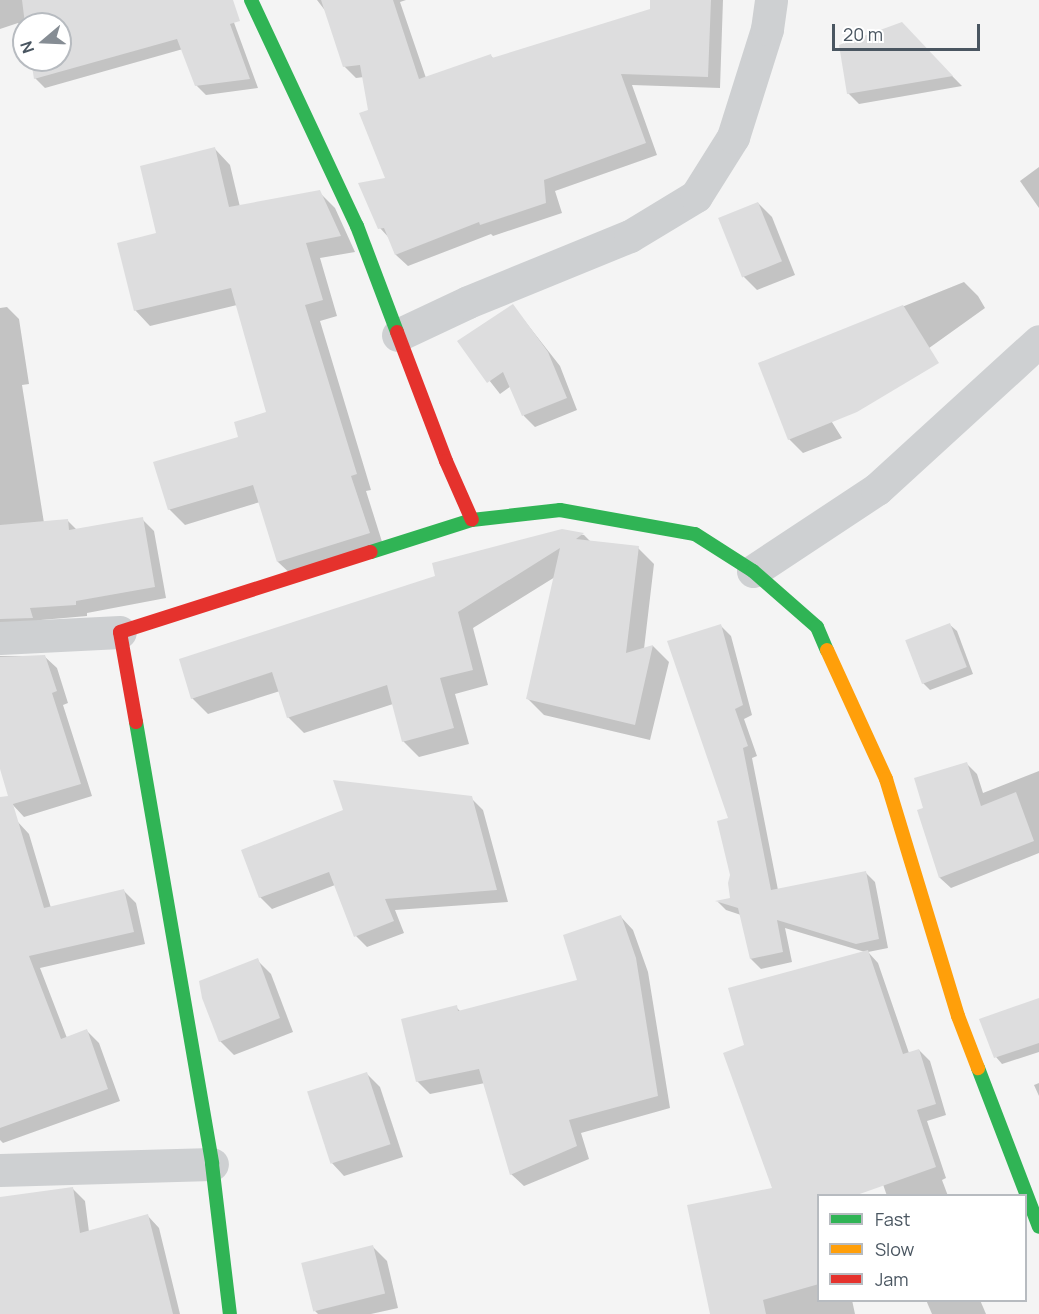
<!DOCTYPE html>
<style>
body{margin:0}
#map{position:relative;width:1039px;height:1314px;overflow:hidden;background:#f4f4f4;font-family:Manrope,sans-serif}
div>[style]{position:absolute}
.shadow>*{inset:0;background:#0003}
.building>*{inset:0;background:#ddddde;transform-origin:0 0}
.street>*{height:33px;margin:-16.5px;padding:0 16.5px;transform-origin:16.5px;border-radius:16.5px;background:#ced0d2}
.fast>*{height:14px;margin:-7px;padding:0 7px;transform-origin:7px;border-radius:7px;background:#30b455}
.slow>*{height:14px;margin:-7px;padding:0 7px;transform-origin:7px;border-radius:7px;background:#ff9f0a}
.jam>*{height:14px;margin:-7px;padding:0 7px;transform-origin:7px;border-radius:7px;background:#e5322d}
span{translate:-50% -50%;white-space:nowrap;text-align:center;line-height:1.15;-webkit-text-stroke:6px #fff;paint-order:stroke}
.legend{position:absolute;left:817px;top:1194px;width:210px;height:108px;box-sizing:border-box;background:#fff;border:2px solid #b7bbc0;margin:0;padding:8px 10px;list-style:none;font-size:18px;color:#4a5661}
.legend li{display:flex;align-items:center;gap:12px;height:30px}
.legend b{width:30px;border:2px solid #b7bbc0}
.north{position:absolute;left:12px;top:12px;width:60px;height:60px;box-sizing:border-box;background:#fff;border:2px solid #b7bbc0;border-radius:50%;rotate:251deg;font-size:16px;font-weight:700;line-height:24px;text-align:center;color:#4a5661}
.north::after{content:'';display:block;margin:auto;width:21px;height:27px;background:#868d94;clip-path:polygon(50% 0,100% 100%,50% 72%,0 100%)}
.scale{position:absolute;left:832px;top:24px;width:148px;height:27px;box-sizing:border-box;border:3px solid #4a5661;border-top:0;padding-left:8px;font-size:18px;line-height:21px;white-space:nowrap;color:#4a5661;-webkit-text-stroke:4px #fff;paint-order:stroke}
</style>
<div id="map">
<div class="shadow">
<i style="clip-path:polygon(0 0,220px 0,229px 9px,258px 88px,206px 95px,196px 85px,183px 49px,45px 88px,35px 78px,32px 60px,60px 60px,60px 24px,21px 25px,18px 23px,0 29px)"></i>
<i style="clip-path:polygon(317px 0,406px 0,400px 2px,426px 78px,491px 56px,494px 59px,651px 10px,652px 0,723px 0,720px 88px,632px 85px,657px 155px,555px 191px,562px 213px,493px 236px,491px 234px,408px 266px,396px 255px,390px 239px,380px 228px,388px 179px,364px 77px,356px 78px,344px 66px,327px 13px)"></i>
<i style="clip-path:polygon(901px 24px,962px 86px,859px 104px,848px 93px)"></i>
<i style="clip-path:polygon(215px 149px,230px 165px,240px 207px,319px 192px,335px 208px,355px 252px,320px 258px,337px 316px,320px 321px,371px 490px,366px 491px,384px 548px,294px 577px,278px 562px,260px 502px,185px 525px,169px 509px,267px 413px,237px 305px,150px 326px,135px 310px,158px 234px)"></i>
<i style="clip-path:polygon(1039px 167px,1039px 208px,1020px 181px)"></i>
<i style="clip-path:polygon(758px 203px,772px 217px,795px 275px,757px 290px,743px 276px,720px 219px)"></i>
<i style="clip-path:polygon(964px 282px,978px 296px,985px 308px,830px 419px,842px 438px,803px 453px,789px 439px,760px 364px)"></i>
<i style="clip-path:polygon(513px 306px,560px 366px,577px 410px,535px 427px,524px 416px,511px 386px,500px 394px,459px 342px)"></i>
<i style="clip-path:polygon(7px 307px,19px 319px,29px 384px,22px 385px,44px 523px,68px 521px,77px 530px,142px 519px,154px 531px,166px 598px,87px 613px,87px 616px,41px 620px,0 636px,0 308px)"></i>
<i style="clip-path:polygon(562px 531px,584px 535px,591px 542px,638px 548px,654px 564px,644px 649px,653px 646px,669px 662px,650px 740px,544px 715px,528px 699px,555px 577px,473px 628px,488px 685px,455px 694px,469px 744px,419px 757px,403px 741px,393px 704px,304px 733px,288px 717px,280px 691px,208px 714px,192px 698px,437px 577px)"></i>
<i style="clip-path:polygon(950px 625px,957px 631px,973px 674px,930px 690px,923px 683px)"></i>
<i style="clip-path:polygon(721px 626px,731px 636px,752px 715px,744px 719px,757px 756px,752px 758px,778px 890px,865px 872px,875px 882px,888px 948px,868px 952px,878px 963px,909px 1053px,919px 1050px,930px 1061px,946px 1115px,927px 1121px,946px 1178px,942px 1180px,948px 1196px,887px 1196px,836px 1047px,818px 1196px,818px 1300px,852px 1300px,855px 1314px,710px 1314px,774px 1189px,745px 1046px,865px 952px,785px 928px,792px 962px,761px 969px,751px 959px,741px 915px,726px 910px,718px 902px,732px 899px)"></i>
<i style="clip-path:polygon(0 656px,44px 656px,57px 668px,68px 703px,63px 705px,92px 796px,24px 817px,12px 804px,0 764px)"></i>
<i style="clip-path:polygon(966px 763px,977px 774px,983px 793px,1039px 771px,1039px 853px,951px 888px,940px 878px,919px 811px,925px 809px)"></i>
<i style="clip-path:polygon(471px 798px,483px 810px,508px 902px,395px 910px,404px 933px,367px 947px,356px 936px,335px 885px,272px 909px,260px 897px)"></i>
<i style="clip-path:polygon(17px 821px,29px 834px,51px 908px,124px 891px,136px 903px,145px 944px,40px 968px,67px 1038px,87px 1031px,99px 1043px,120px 1101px,3px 1143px,0 1140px,0 827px)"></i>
<i style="clip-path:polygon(621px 917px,633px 930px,648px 972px,670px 1108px,581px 1133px,589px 1159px,524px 1186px,511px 1174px,485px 1083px,430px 1094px,417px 1081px,456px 1007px,461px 1012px,578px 981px)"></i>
<i style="clip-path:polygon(257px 960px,271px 974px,293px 1032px,234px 1055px,220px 1041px)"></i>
<i style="clip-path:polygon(1039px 1004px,1039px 1052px,1002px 1064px,996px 1057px)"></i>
<i style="clip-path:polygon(366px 1073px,380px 1087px,403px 1157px,344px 1176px,331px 1162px)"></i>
<i style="clip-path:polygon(1039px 1083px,1039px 1096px,1034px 1085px)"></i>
<i style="clip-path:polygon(73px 1189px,85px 1201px,89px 1232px,148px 1216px,159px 1228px,180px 1314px,7px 1314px,0 1273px,0 1199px)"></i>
<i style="clip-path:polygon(373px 1247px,387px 1261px,398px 1308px,371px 1314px,318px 1314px,314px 1310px)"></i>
<i style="clip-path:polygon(926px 1300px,980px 1300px,986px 1314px,932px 1314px)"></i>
</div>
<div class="building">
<i style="clip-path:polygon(22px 0,233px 0,240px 21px,230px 24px,250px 79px,195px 86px,177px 39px,34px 79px,31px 60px,60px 60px,60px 24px,25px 24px)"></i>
<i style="clip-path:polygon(321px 0,393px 0,419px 79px,491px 54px,492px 58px,650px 9px,650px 0,711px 0,708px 77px,621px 74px,646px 143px,544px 180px,546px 203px,480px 225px,479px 222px,395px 255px,384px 228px,378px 229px,358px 183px,385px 178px,359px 113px,368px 110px,360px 65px,343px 67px)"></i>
<i style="clip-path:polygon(902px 22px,953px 76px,847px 94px,839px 45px)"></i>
<i style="clip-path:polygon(215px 147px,229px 207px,320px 190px,341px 236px,306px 243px,323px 300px,305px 305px,357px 474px,351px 476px,370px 533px,277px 562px,253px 485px,168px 510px,153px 462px,238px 437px,234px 422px,266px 412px,231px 288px,134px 311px,117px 243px,156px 233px,140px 166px)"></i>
<i style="left:758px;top:202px;width:64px;height:43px;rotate:68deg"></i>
<i style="clip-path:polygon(513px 304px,548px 352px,567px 398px,522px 416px,503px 372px,487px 383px,457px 341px)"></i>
<i style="clip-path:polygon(903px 305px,939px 363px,857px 412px,788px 440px,758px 363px)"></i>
<i style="clip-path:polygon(143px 517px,155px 587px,76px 601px,76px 605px,30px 608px,33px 618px,0 619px,0 525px,68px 519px,69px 530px)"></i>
<i style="clip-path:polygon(562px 529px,584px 533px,576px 539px,639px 546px,626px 653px,653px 645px,635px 725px,526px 699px,560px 548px,458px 612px,473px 670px,440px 678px,454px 728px,402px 742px,387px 685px,287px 718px,272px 672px,191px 699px,179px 659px,435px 576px,432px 563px)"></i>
<i style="left:950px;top:623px;width:47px;height:48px;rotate:69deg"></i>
<i style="clip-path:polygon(721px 624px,743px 705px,735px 709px,748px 746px,743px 748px,771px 890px,866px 871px,879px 939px,856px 944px,777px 920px,783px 952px,750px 959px,738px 908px,715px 901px,730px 898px,728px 883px,730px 875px,717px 821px,728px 818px,667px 641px)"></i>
<i style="clip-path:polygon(45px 655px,57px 691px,52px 693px,81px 784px,13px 804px,44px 908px,124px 889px,134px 932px,29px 956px,61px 1039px,87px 1029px,108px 1089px,0 1128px,0 797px,8px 796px,0 769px,0 657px)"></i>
<i style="clip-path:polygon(967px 762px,981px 806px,1016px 792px,1034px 841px,939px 878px,917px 810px,923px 808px,914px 778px)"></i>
<i style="clip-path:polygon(333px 780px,472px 796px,497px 890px,385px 899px,394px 921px,354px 937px,329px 872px,259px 898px,241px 850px,343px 810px)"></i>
<i style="clip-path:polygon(621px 915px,636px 958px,658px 1096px,569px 1120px,577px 1146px,510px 1175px,479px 1069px,416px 1082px,401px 1019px,457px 1005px,458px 1011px,577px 980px,563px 935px)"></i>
<i style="clip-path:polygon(868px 950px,903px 1054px,919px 1049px,936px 1104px,917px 1110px,936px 1167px,854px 1196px,819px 1196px,819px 1284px,763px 1300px,766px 1314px,710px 1314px,687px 1205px,772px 1188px,723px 1053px,744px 1045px,728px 988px)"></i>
<i style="clip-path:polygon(258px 958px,280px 1018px,219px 1042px,202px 998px,199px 981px)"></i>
<i style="clip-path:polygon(1039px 998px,1039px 1043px,994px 1058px,979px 1019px)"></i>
<i style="left:367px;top:1072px;width:76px;height:63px;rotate:72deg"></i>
<i style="clip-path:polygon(73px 1187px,80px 1233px,148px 1214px,173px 1314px,0 1314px,0 1197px)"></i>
<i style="left:373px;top:1245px;width:50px;height:74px;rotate:76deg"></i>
</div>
<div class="street">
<i style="left:398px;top:335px;width:77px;rotate:-25.2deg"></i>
<i style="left:468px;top:302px;width:175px;rotate:-22.2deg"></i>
<i style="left:630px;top:236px;width:77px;rotate:-31.2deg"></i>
<i style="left:696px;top:196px;width:70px;rotate:-57.9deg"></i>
<i style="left:733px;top:137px;width:113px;rotate:-72.5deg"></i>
<i style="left:767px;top:29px;width:29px;rotate:-82deg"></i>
<i style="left:753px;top:571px;width:149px;rotate:-33.5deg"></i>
<i style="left:877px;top:489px;width:219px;rotate:-42.4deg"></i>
<i style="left:0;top:638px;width:120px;rotate:-2.9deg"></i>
<i style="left:0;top:1170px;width:212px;rotate:-1.6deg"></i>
</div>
<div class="fast">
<i style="left:251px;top:0;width:250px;rotate:64.9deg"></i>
<i style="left:357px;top:226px;width:113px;rotate:69.3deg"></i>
<i style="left:371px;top:552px;width:106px;rotate:-17.6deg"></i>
<i style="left:472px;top:520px;width:89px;rotate:-6.5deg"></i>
<i style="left:560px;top:510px;width:137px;rotate:10.1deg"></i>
<i style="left:695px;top:534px;width:69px;rotate:32.5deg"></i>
<i style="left:753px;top:571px;width:85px;rotate:41.2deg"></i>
<i style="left:817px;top:627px;width:25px;rotate:67deg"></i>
<i style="left:136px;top:722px;width:448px;rotate:80.2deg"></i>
<i style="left:212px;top:1164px;width:151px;rotate:83.2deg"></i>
<i style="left:978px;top:1068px;width:170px;rotate:69deg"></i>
</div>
<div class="slow">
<i style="left:827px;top:650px;width:142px;rotate:65.4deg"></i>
<i style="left:886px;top:779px;width:248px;rotate:73.1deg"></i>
<i style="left:958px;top:1016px;width:56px;rotate:69deg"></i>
</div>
<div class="jam">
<i style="left:397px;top:332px;width:138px;rotate:69.2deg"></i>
<i style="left:446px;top:461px;width:64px;rotate:66.2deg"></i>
<i style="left:136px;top:722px;width:91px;rotate:-100.1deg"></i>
<i style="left:120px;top:632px;width:263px;rotate:-17.7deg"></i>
</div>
<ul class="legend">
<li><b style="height:8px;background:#30b455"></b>Fast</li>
<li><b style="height:8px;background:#ff9f0a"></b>Slow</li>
<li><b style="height:8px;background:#e5322d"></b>Jam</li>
</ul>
<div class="north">N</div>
<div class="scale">20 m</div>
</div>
